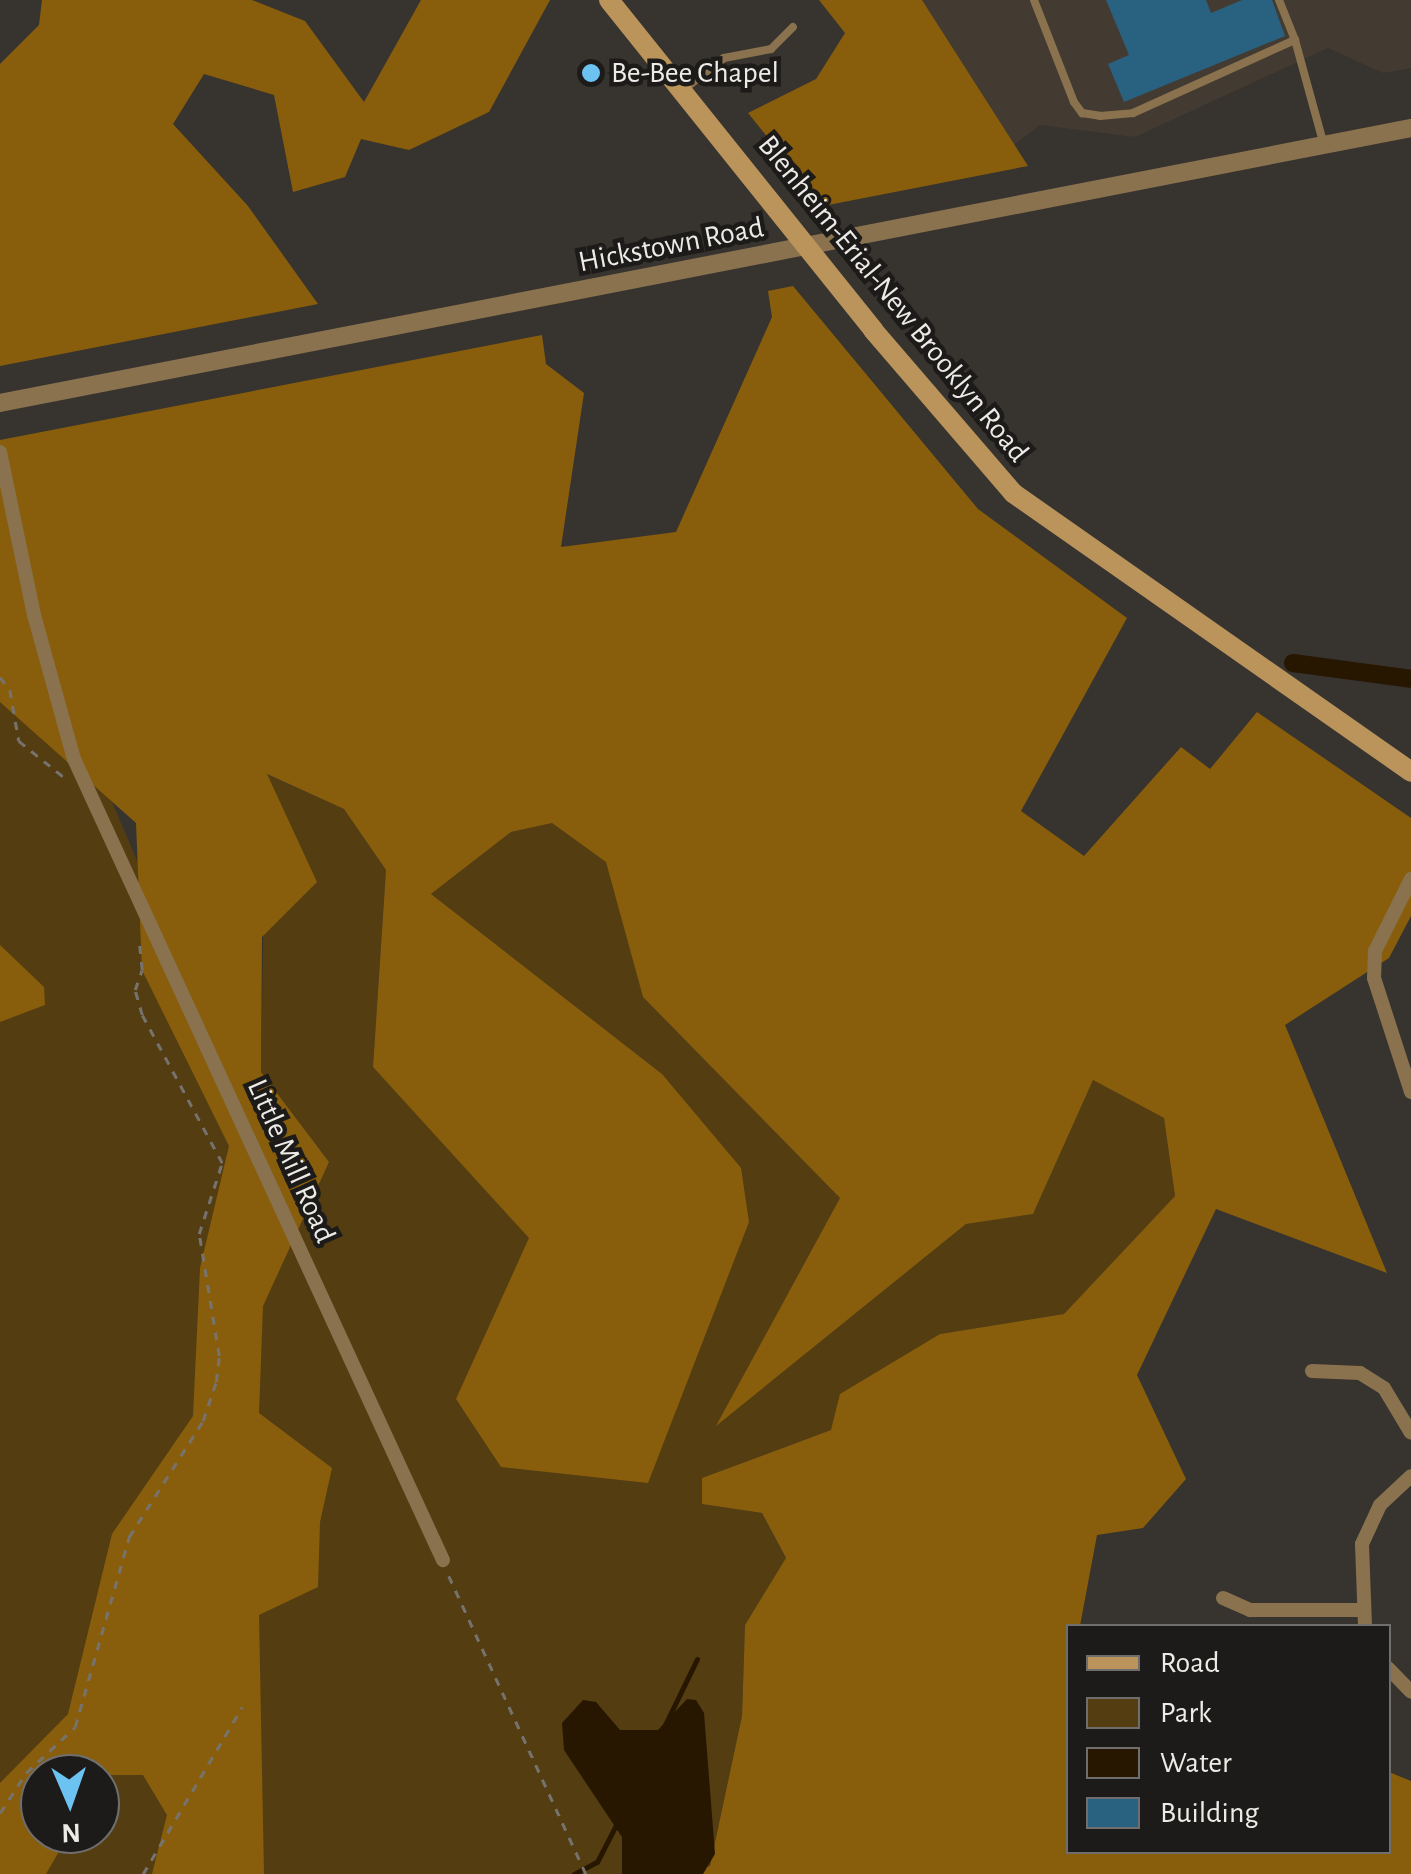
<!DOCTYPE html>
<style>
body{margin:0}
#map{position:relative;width:1411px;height:1874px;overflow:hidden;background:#37332e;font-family:"Alegreya Sans",sans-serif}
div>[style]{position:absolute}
.built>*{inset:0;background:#433b31}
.green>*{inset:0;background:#553d12}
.forest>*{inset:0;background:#885e0c}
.water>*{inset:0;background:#271600}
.stream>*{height:5px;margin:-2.5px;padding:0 2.5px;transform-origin:2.5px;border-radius:2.5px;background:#271600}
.canal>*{height:18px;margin:-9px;padding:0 9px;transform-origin:9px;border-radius:9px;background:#271600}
.building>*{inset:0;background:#286280}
.path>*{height:2.5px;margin-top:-1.25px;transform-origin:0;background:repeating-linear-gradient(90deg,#76736e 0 8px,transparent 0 16px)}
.service>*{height:8px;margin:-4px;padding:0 4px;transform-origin:4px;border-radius:4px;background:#8a724f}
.minor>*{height:14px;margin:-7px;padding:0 7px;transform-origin:7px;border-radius:7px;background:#8a724f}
.tertiary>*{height:18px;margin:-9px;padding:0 9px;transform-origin:9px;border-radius:9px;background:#8a724f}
.secondary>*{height:20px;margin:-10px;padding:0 10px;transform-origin:10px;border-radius:10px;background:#ba945b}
.dots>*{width:28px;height:28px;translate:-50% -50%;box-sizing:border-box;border:5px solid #1d1b19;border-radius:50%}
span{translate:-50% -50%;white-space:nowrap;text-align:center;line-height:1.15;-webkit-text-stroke:9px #1d1b19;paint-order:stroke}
.poi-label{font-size:30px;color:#edebe8}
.left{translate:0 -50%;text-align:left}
.street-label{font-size:30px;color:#edebe8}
.legend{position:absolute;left:1066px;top:1624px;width:325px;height:230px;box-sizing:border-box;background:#1d1b19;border:2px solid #706e6c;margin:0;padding:12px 18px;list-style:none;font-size:30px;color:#edebe8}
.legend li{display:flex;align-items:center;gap:20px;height:50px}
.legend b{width:50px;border:2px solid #706e6c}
.north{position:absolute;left:20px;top:1754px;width:100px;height:100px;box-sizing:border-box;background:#1d1b19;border:2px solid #706e6c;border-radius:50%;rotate:178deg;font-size:28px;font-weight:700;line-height:40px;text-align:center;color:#edebe8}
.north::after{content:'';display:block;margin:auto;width:35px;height:45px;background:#6cc3f2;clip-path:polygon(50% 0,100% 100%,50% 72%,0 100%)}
</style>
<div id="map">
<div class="built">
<i style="clip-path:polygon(922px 0,1411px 0,1411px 68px,1383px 73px,1328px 48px,1135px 137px,1040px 125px,1014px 145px)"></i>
</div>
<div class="green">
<i style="clip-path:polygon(evenodd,0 682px,112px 802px,296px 1232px,329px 1162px,261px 1072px,266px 774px,344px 809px,386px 870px,373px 1067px,530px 1238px,457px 1399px,662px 1074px,431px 894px,511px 832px,552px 823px,607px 862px,643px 997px,840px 1198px,718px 1424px,966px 1224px,1033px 1214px,1093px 1080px,1164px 1118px,1175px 1196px,1064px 1314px,940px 1334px,831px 1430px,702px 1478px,702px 1504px,762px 1513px,786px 1559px,745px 1625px,742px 1716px,710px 1867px,679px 1874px,0 1874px,0 682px,40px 1774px,100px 1774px,100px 1834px,40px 1834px,40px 1774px)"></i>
</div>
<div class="forest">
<i style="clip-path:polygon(42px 0,252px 0,305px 21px,364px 102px,421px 0,550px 0,489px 112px,409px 150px,361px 139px,345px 177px,293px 192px,274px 95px,204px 74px,173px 124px,248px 206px,318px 304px,0 366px,0 64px,39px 25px)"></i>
<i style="clip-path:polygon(819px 0,922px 0,1028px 166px,823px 206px,748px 113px,816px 79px,845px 33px)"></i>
<i style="clip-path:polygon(793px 286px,978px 509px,1127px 618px,1021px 811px,1084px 856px,1181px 747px,1210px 769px,1257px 712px,1411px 818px,1411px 916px,1389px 958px,1285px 1025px,1387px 1273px,1216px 1209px,1137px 1375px,1186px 1479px,1143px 1528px,1097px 1535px,1080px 1626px,1068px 1626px,1068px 1852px,1388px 1852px,1389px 1772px,1411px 1781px,1411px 1874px,679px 1874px,710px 1866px,742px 1716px,745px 1625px,786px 1558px,762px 1513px,702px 1504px,702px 1478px,831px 1430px,840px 1394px,940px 1334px,1064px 1314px,1175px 1196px,1164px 1118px,1093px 1080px,1033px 1214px,966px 1224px,716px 1426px,840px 1198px,643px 997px,606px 862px,552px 823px,511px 832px,431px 894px,662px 1074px,741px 1168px,749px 1222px,648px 1483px,501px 1467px,456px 1399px,529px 1238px,373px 1067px,386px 870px,344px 809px,267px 774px,317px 882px,262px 937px,261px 1072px,329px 1162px,263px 1306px,259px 1413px,332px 1468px,320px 1522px,318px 1587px,259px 1615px,264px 1874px,152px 1874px,167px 1815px,143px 1775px,104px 1775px,100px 1781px,100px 1774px,40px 1774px,40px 1834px,69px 1834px,46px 1874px,0 1874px,0 1783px,68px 1714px,112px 1534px,193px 1416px,200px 1268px,229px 1146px,142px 970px,136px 823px,0 702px,0 440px,542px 335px,546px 364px,584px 393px,561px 547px,676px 532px,772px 317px,768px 291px)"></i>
<i style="clip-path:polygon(0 945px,44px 987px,45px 1005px,0 1022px)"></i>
</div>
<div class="water">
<i style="clip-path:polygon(687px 1699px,696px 1700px,704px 1713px,715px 1854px,703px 1874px,622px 1874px,622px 1837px,564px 1750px,562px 1723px,583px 1700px,596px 1702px,620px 1730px,658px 1730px)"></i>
</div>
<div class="stream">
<i style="left:662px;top:1731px;width:80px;rotate:-64.1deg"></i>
<i style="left:574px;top:1874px;width:26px;rotate:-28deg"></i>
<i style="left:597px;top:1862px;width:46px;rotate:-62.9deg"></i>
</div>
<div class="canal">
<i style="left:1293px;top:663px;width:119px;rotate:7.7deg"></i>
</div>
<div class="building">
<i style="clip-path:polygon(1106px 0,1206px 0,1211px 13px,1242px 0,1272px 0,1285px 36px,1124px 102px,1108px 64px,1129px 55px)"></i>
</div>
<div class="path">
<i style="left:0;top:677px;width:16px;rotate:52deg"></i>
<i style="left:10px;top:690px;width:52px;rotate:80deg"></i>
<i style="left:19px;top:741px;width:59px;rotate:38.8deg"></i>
<i style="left:449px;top:1576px;width:328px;rotate:65.3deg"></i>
<i style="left:0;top:1813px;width:48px;rotate:-57deg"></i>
<i style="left:26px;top:1773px;width:67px;rotate:-43.2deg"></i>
<i style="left:75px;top:1727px;width:198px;rotate:-74.1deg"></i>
<i style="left:129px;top:1537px;width:138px;rotate:-57.5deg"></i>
<i style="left:203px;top:1421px;width:41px;rotate:-71.6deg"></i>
<i style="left:216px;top:1382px;width:26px;rotate:-83deg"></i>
<i style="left:219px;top:1356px;width:124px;rotate:-99.3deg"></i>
<i style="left:199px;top:1234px;width:75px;rotate:-72.1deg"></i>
<i style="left:222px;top:1163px;width:168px;rotate:-118.4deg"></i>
<i style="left:142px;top:1015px;width:26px;rotate:-106deg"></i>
<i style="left:135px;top:990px;width:21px;rotate:-71deg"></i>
<i style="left:142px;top:970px;width:31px;rotate:-96deg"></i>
<i style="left:143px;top:1874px;width:194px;rotate:-59.3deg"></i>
</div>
<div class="service">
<i style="left:1034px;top:0;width:110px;rotate:68.6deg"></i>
<i style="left:1074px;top:102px;width:14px;rotate:54deg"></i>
<i style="left:1082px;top:113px;width:18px;rotate:9deg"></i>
<i style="left:1100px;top:116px;width:33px;rotate:-5deg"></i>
<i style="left:1133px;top:113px;width:178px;rotate:-24.3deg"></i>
<i style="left:1295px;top:40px;width:43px;rotate:-111.8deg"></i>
<i style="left:1295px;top:40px;width:109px;rotate:74.6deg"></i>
<i style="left:683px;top:90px;width:52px;rotate:-38deg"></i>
<i style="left:724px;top:58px;width:48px;rotate:-10.8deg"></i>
<i style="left:771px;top:49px;width:31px;rotate:-45deg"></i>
</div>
<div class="minor">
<i style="left:0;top:452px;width:167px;rotate:78.2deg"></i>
<i style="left:34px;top:615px;width:149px;rotate:74.5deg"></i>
<i style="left:74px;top:759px;width:882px;rotate:65.27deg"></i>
<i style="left:1411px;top:879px;width:80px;rotate:116.6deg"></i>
<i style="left:1375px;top:951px;width:27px;rotate:92deg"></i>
<i style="left:1374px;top:978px;width:120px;rotate:72deg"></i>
<i style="left:1312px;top:1371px;width:48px;rotate:2.4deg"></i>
<i style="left:1360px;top:1373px;width:28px;rotate:32deg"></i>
<i style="left:1384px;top:1388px;width:52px;rotate:59deg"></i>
<i style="left:1223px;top:1598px;width:30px;rotate:24deg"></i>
<i style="left:1250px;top:1610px;width:111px"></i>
<i style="left:1365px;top:1626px;width:82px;rotate:-92.1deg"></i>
<i style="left:1362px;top:1544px;width:43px;rotate:-65.2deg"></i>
<i style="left:1380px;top:1505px;width:42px;rotate:-43.1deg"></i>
<i style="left:1388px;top:1668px;width:33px;rotate:46deg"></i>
</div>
<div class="tertiary">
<i style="left:0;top:403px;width:1438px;rotate:-11.03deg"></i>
</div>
<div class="secondary">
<i style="left:609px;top:0;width:423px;rotate:51.3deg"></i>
<i style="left:873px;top:330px;width:215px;rotate:49.3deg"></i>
<i style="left:1013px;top:493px;width:486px;rotate:35deg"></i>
</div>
<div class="dots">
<i style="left:591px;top:73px;background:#6cc3f2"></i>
</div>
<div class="poi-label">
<span class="left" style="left:611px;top:73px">Be-Bee Chapel</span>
</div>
<div class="street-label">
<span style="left:671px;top:245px;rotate:-11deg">Hickstown Road</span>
<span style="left:893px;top:299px;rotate:51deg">Blenheim-Erial-New Brooklyn Road</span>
<span style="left:291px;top:1161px;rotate:66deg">Little Mill Road</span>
</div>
<ul class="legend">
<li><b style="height:12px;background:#ba945b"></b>Road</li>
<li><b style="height:28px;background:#553d12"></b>Park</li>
<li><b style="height:28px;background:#271600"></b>Water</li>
<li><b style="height:28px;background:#286280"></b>Building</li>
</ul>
<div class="north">N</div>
</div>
